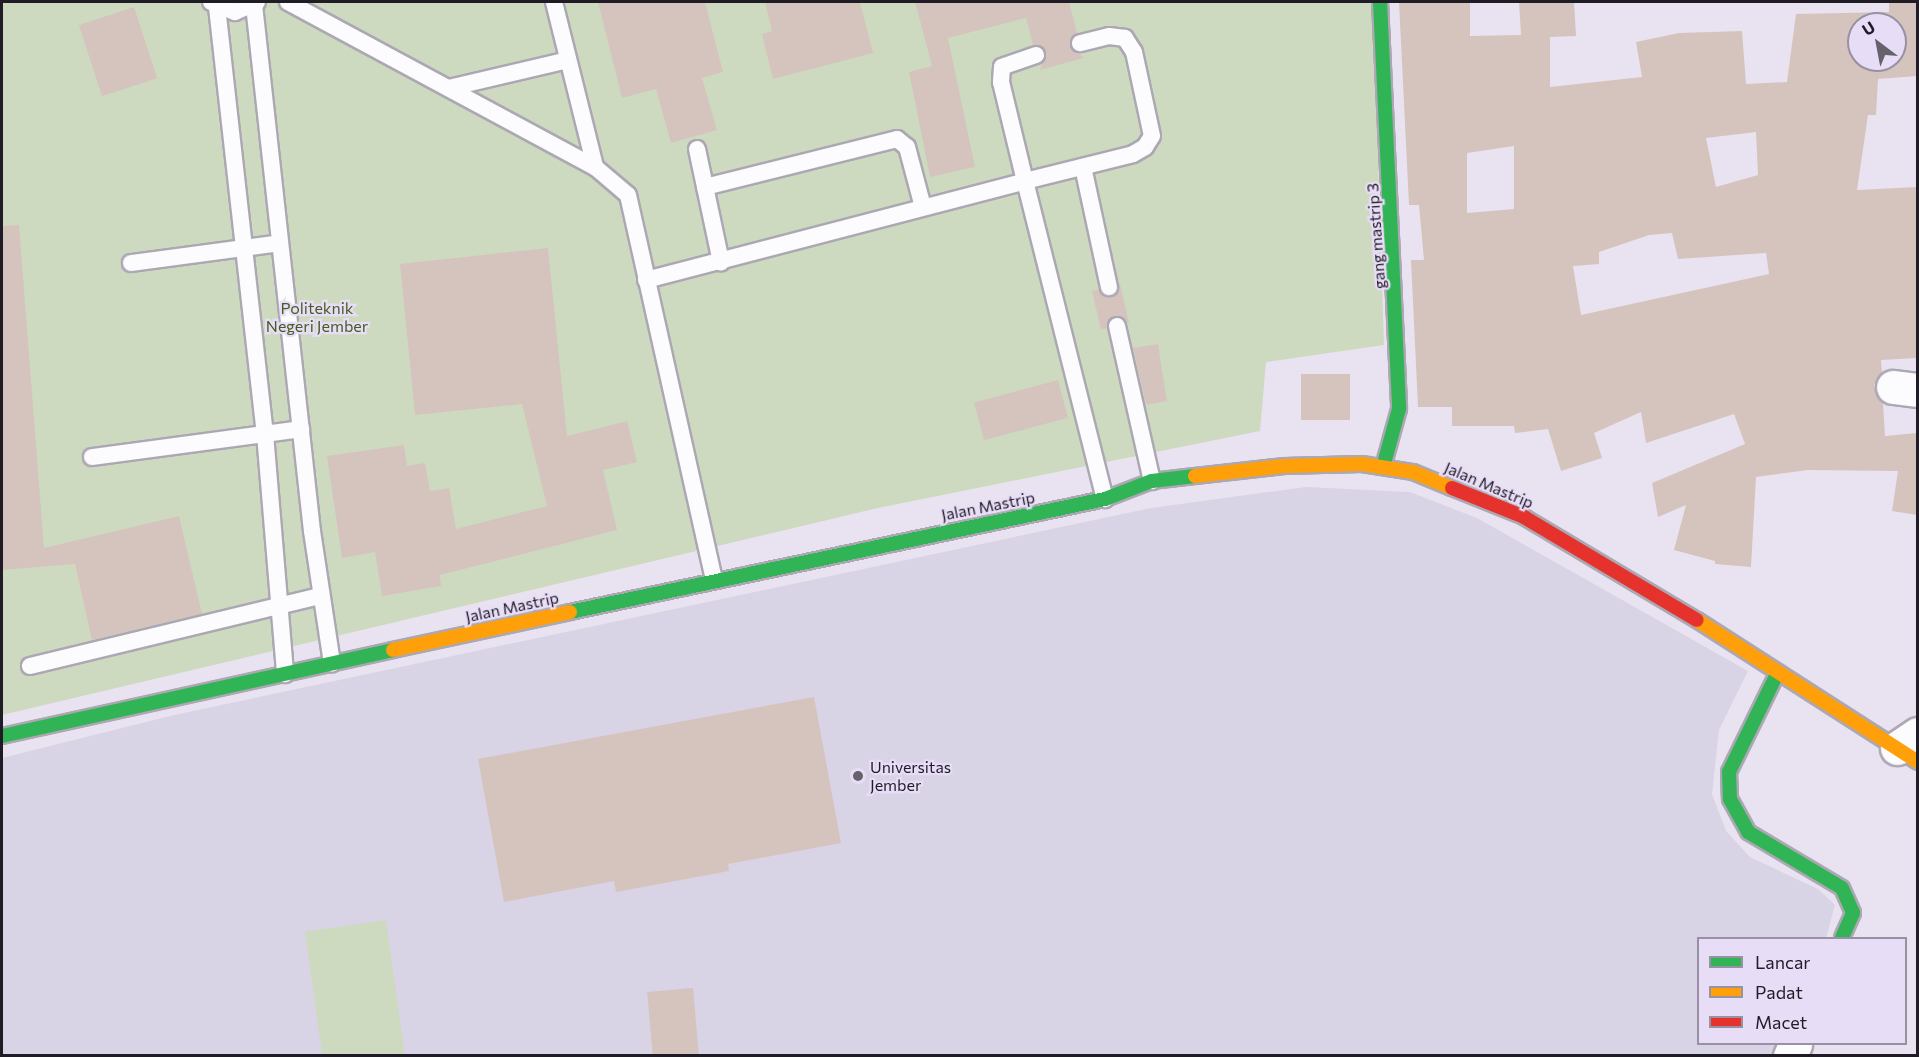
<!DOCTYPE html>
<style>
body{margin:0}
#map{position:relative;width:1919px;height:1057px;overflow:hidden;background:#e9e3f1;font-family:Commissioner,sans-serif}
div>[style]{position:absolute}
.education>*{inset:0;background:#d9d3e6}
.green>*{inset:0;background:#cedac0;transform-origin:0 0}
.building>*{inset:0;background:#d5c4bd;transform-origin:0 0}
.roads{filter:drop-shadow(2px 0 #aca8b3) drop-shadow(-2px 0 #aca8b3) drop-shadow(0 2px #aca8b3) drop-shadow(0 -2px #aca8b3)}
.lane>*{height:16px;margin:-8px;padding:0 8px;transform-origin:8px;border-radius:8px;background:#fcfbfd}
.street>*{height:33px;margin:-16.5px;padding:0 16.5px;transform-origin:16.5px;border-radius:16.5px;background:#fcfbfd}
.fast>*{height:14px;margin:-7px;padding:0 7px;transform-origin:7px;border-radius:7px;background:#30b455}
.slow>*{height:14px;margin:-7px;padding:0 7px;transform-origin:7px;border-radius:7px;background:#ff9f0a}
.jam>*{height:14px;margin:-7px;padding:0 7px;transform-origin:7px;border-radius:7px;background:#e5322d}
.dots>*{width:16px;height:16px;translate:-50% -50%;box-sizing:border-box;border:3px solid #e8ddf7;border-radius:50%}
span{translate:-50% -50%;white-space:nowrap;text-align:center;line-height:1.15;-webkit-text-stroke:4.5px #e8ddf7;paint-order:stroke}
.street-label{font-size:16px;color:#201c25}
.park-label{font-size:16px;color:#465d21}
.poi-label{font-size:16px;color:#201c25}
.left{translate:0 -50%;text-align:left}
.frame{position:absolute;inset:0;border:3px solid #201c25;pointer-events:none}
.legend{position:absolute;left:1697px;top:937px;width:210px;height:108px;box-sizing:border-box;background:#e8ddf7;border:2px solid #9890a3;margin:0;padding:8px 10px;list-style:none;font-size:18px;color:#201c25}
.legend li{display:flex;align-items:center;gap:12px;height:30px}
.legend b{width:30px;border:2px solid #9890a3}
.north{position:absolute;left:1847px;top:12px;width:60px;height:60px;box-sizing:border-box;background:#e8ddf7;border:2px solid #9890a3;border-radius:50%;rotate:328deg;font-size:16px;font-weight:700;line-height:24px;text-align:center;color:#201c25}
.north::after{content:'';display:block;margin:auto;width:21px;height:27px;background:#66626c;clip-path:polygon(50% 0,100% 100%,50% 72%,0 100%)}
</style>
<div id="map">
<div class="education">
<i style="clip-path:polygon(1306px 487px,1410px 492px,1477px 518px,1748px 671px,1719px 730px,1712px 794px,1726px 831px,1750px 857px,1818px 889px,1835px 905px,1826px 938px,1698px 938px,1698px 1044px,1780px 1044px,1775px 1055px,2px 1055px,2px 758px,174px 715px,1151px 508px)"></i>
</div>
<div class="green">
<i style="clip-path:polygon(2px 2px,1373px 2px,1384px 345px,1266px 362px,1260px 431px,878px 508px,2px 715px)"></i>
<i style="left:386px;top:920px;width:136px;height:82px;rotate:82deg"></i>
</div>
<div class="building">
<i style="clip-path:polygon(598px 2px,705px 2px,723px 72px,702px 78px,717px 130px,671px 143px,656px 89px,622px 98px)"></i>
<i style="clip-path:polygon(765px 2px,860px 2px,873px 53px,773px 79px,762px 34px,772px 31px)"></i>
<i style="clip-path:polygon(915px 2px,1069px 2px,1077px 33px,1070px 39px,1070px 46px,1084px 58px,1040px 70px,1046px 52px,1033px 45px,1026px 18px,948px 38px,975px 167px,930px 177px,909px 72px,932px 66px)"></i>
<i style="clip-path:polygon(evenodd,1399px 2px,1470px 2px,1470px 36px,1521px 35px,1519px 2px,1574px 2px,1576px 36px,1550px 37px,1550px 87px,1642px 77px,1636px 42px,1679px 33px,1742px 31px,1746px 84px,1787px 82px,1796px 14px,1889px 12px,1889px 2px,1917px 2px,1917px 76px,1878px 79px,1876px 115px,1868px 115px,1857px 190px,1917px 187px,1917px 358px,1881px 360px,1882px 373px,1874px 385px,1883px 403px,1885px 436px,1917px 433px,1917px 515px,1892px 511px,1898px 471px,1808px 470px,1756px 477px,1751px 567px,1715px 564px,1715px 561px,1674px 550px,1686px 505px,1658px 517px,1652px 483px,1745px 444px,1734px 414px,1646px 443px,1641px 412px,1594px 433px,1602px 458px,1561px 471px,1548px 429px,1515px 433px,1514px 426px,1452px 426px,1452px 407px,1418px 407px,1411px 260px,1424px 260px,1419px 205px,1409px 205px,1399px 2px,1859px 24px,1895px 24px,1895px 60px,1859px 60px,1859px 24px,1399px 2px,1756px 132px,1758px 175px,1716px 187px,1706px 138px,1756px 132px,1399px 2px,1514px 146px,1514px 209px,1467px 213px,1467px 153px,1514px 146px,1399px 2px,1672px 233px,1678px 259px,1766px 253px,1769px 274px,1581px 315px,1573px 266px,1599px 264px,1599px 252px,1649px 235px,1672px 233px)"></i>
<i style="left:134px;top:7px;width:75px;height:58px;rotate:72deg"></i>
<i style="clip-path:polygon(19px 225px,44px 548px,179px 516px,202px 614px,92px 640px,75px 564px,2px 570px,2px 226px)"></i>
<i style="clip-path:polygon(548px 248px,567px 436px,627px 421px,637px 462px,603px 470px,617px 530px,440px 575px,441px 586px,382px 596px,375px 552px,342px 558px,327px 456px,404px 445px,407px 466px,425px 463px,430px 491px,449px 488px,456px 529px,547px 506px,522px 404px,415px 415px,400px 264px)"></i>
<i style="clip-path:polygon(1120px 284px,1129px 323px,1114px 316px,1107px 328px,1101px 330px,1092px 291px,1099px 289px,1111px 297px)"></i>
<i style="clip-path:polygon(1158px 344px,1167px 401px,1146px 405px,1133px 348px)"></i>
<i style="left:1301px;top:374px;width:49px;height:46px"></i>
<i style="left:1058px;top:380px;width:39px;height:87px;rotate:75deg"></i>
<i style="clip-path:polygon(814px 697px,841px 843px,728px 864px,729px 871px,616px 892px,614px 881px,504px 902px,478px 759px)"></i>
<i style="left:693px;top:988px;width:68px;height:46px;rotate:85deg"></i>
</div>
<div class="roads">
<div class="lane">
<i style="left:211px;top:2px;width:26px;rotate:23deg"></i>
<i style="left:235px;top:12px;width:24px;rotate:-24deg"></i>
<i style="left:288px;top:2px;width:349px;rotate:28.3deg"></i>
<i style="left:595px;top:167px;width:43px;rotate:40.3deg"></i>
<i style="left:628px;top:195px;width:394px;rotate:77.4deg"></i>
<i style="left:554px;top:2px;width:170px;rotate:76deg"></i>
<i style="left:254px;top:5px;width:529px;rotate:83.71deg"></i>
<i style="left:312px;top:531px;width:134px;rotate:81.4deg"></i>
<i style="left:217px;top:7px;width:430px;rotate:83.6deg"></i>
<i style="left:265px;top:434px;width:241px;rotate:85.2deg"></i>
<i style="left:1036px;top:55px;width:36px;rotate:161deg"></i>
<i style="left:1002px;top:67px;width:15px;rotate:94deg"></i>
<i style="left:1001px;top:82px;width:102px;rotate:76.4deg"></i>
<i style="left:1025px;top:181px;width:111px;rotate:-14deg"></i>
<i style="left:1133px;top:154px;width:14px;rotate:-30deg"></i>
<i style="left:1145px;top:147px;width:13px;rotate:-58deg"></i>
<i style="left:1152px;top:136px;width:86px;rotate:-102.1deg"></i>
<i style="left:1134px;top:52px;width:17px;rotate:-123deg"></i>
<i style="left:1125px;top:38px;width:16px;rotate:-173deg"></i>
<i style="left:1109px;top:36px;width:30px;rotate:166deg"></i>
<i style="left:449px;top:88px;width:122px;rotate:-13.2deg"></i>
<i style="left:697px;top:149px;width:116px;rotate:78deg"></i>
<i style="left:1083px;top:167px;width:123px;rotate:77.8deg"></i>
<i style="left:705px;top:187px;width:198px;rotate:-14deg"></i>
<i style="left:897px;top:139px;width:13px;rotate:39deg"></i>
<i style="left:907px;top:147px;width:62px;rotate:75.1deg"></i>
<i style="left:131px;top:263px;width:150px;rotate:-7.6deg"></i>
<i style="left:646px;top:280px;width:392px;rotate:-14.6deg"></i>
<i style="left:1025px;top:181px;width:328px;rotate:75.9deg"></i>
<i style="left:1117px;top:326px;width:159px;rotate:77.3deg"></i>
<i style="left:92px;top:457px;width:211px;rotate:-7.6deg"></i>
<i style="left:30px;top:666px;width:298px;rotate:-13.6deg"></i>
</div>
<div class="street">
<i style="left:1893px;top:387px;width:25px;rotate:7deg"></i>
<i style="left:1897px;top:748px;width:25px;rotate:-34deg"></i>
<i style="left:1790px;top:1056px;width:13px;rotate:-67deg"></i>
</div>
<div class="fast">
<i style="left:1380px;top:2px;width:407px;rotate:87.3deg"></i>
<i style="left:1399px;top:409px;width:60px;rotate:105.4deg"></i>
<i style="left:570px;top:612px;width:547px;rotate:-11.93deg"></i>
<i style="left:1105px;top:499px;width:50px;rotate:-21deg"></i>
<i style="left:1152px;top:481px;width:43px;rotate:-6.6deg"></i>
<i style="left:1778px;top:672px;width:111px;rotate:116.1deg"></i>
<i style="left:1729px;top:772px;width:27px;rotate:88deg"></i>
<i style="left:1730px;top:799px;width:38px;rotate:61deg"></i>
<i style="left:1748px;top:832px;width:109px;rotate:30.8deg"></i>
<i style="left:1842px;top:888px;width:27px;rotate:66deg"></i>
<i style="left:1853px;top:913px;width:27px;rotate:114deg"></i>
<i style="left:2px;top:736px;width:400px;rotate:-12.4deg"></i>
</div>
<div class="slow">
<i style="left:1195px;top:476px;width:90px;rotate:-6.4deg"></i>
<i style="left:1284px;top:466px;width:78px;rotate:-1.5deg"></i>
<i style="left:1362px;top:464px;width:52px;rotate:8.9deg"></i>
<i style="left:1413px;top:472px;width:42px;rotate:22.3deg"></i>
<i style="left:1697px;top:620px;width:263px;rotate:32.7deg"></i>
<i style="left:393px;top:650px;width:181px;rotate:-12.1deg"></i>
</div>
<div class="jam">
<i style="left:1452px;top:488px;width:78px;rotate:21.9deg"></i>
<i style="left:1524px;top:517px;width:201px;rotate:30.8deg"></i>
</div>
</div>
<div class="dots">
<i style="left:858px;top:776px;background:#66626c"></i>
</div>
<div class="street-label">
<span style="left:1376px;top:236px;rotate:-94deg">gang mastrip 3</span>
<span style="left:1489px;top:485px;rotate:23deg">Jalan Mastrip</span>
<span style="left:988px;top:506px;rotate:-11deg">Jalan Mastrip</span>
<span style="left:512px;top:607px;rotate:-12deg">Jalan Mastrip</span>
</div>
<div class="park-label">
<span style="left:317px;top:317px">Politeknik<br>Negeri Jember</span>
</div>
<div class="poi-label">
<span class="left" style="left:870px;top:776px">Universitas<br>Jember</span>
</div>
<div class="frame"></div>
<ul class="legend">
<li><b style="height:8px;background:#30b455"></b>Lancar</li>
<li><b style="height:8px;background:#ff9f0a"></b>Padat</li>
<li><b style="height:8px;background:#e5322d"></b>Macet</li>
</ul>
<div class="north">U</div>
</div>
